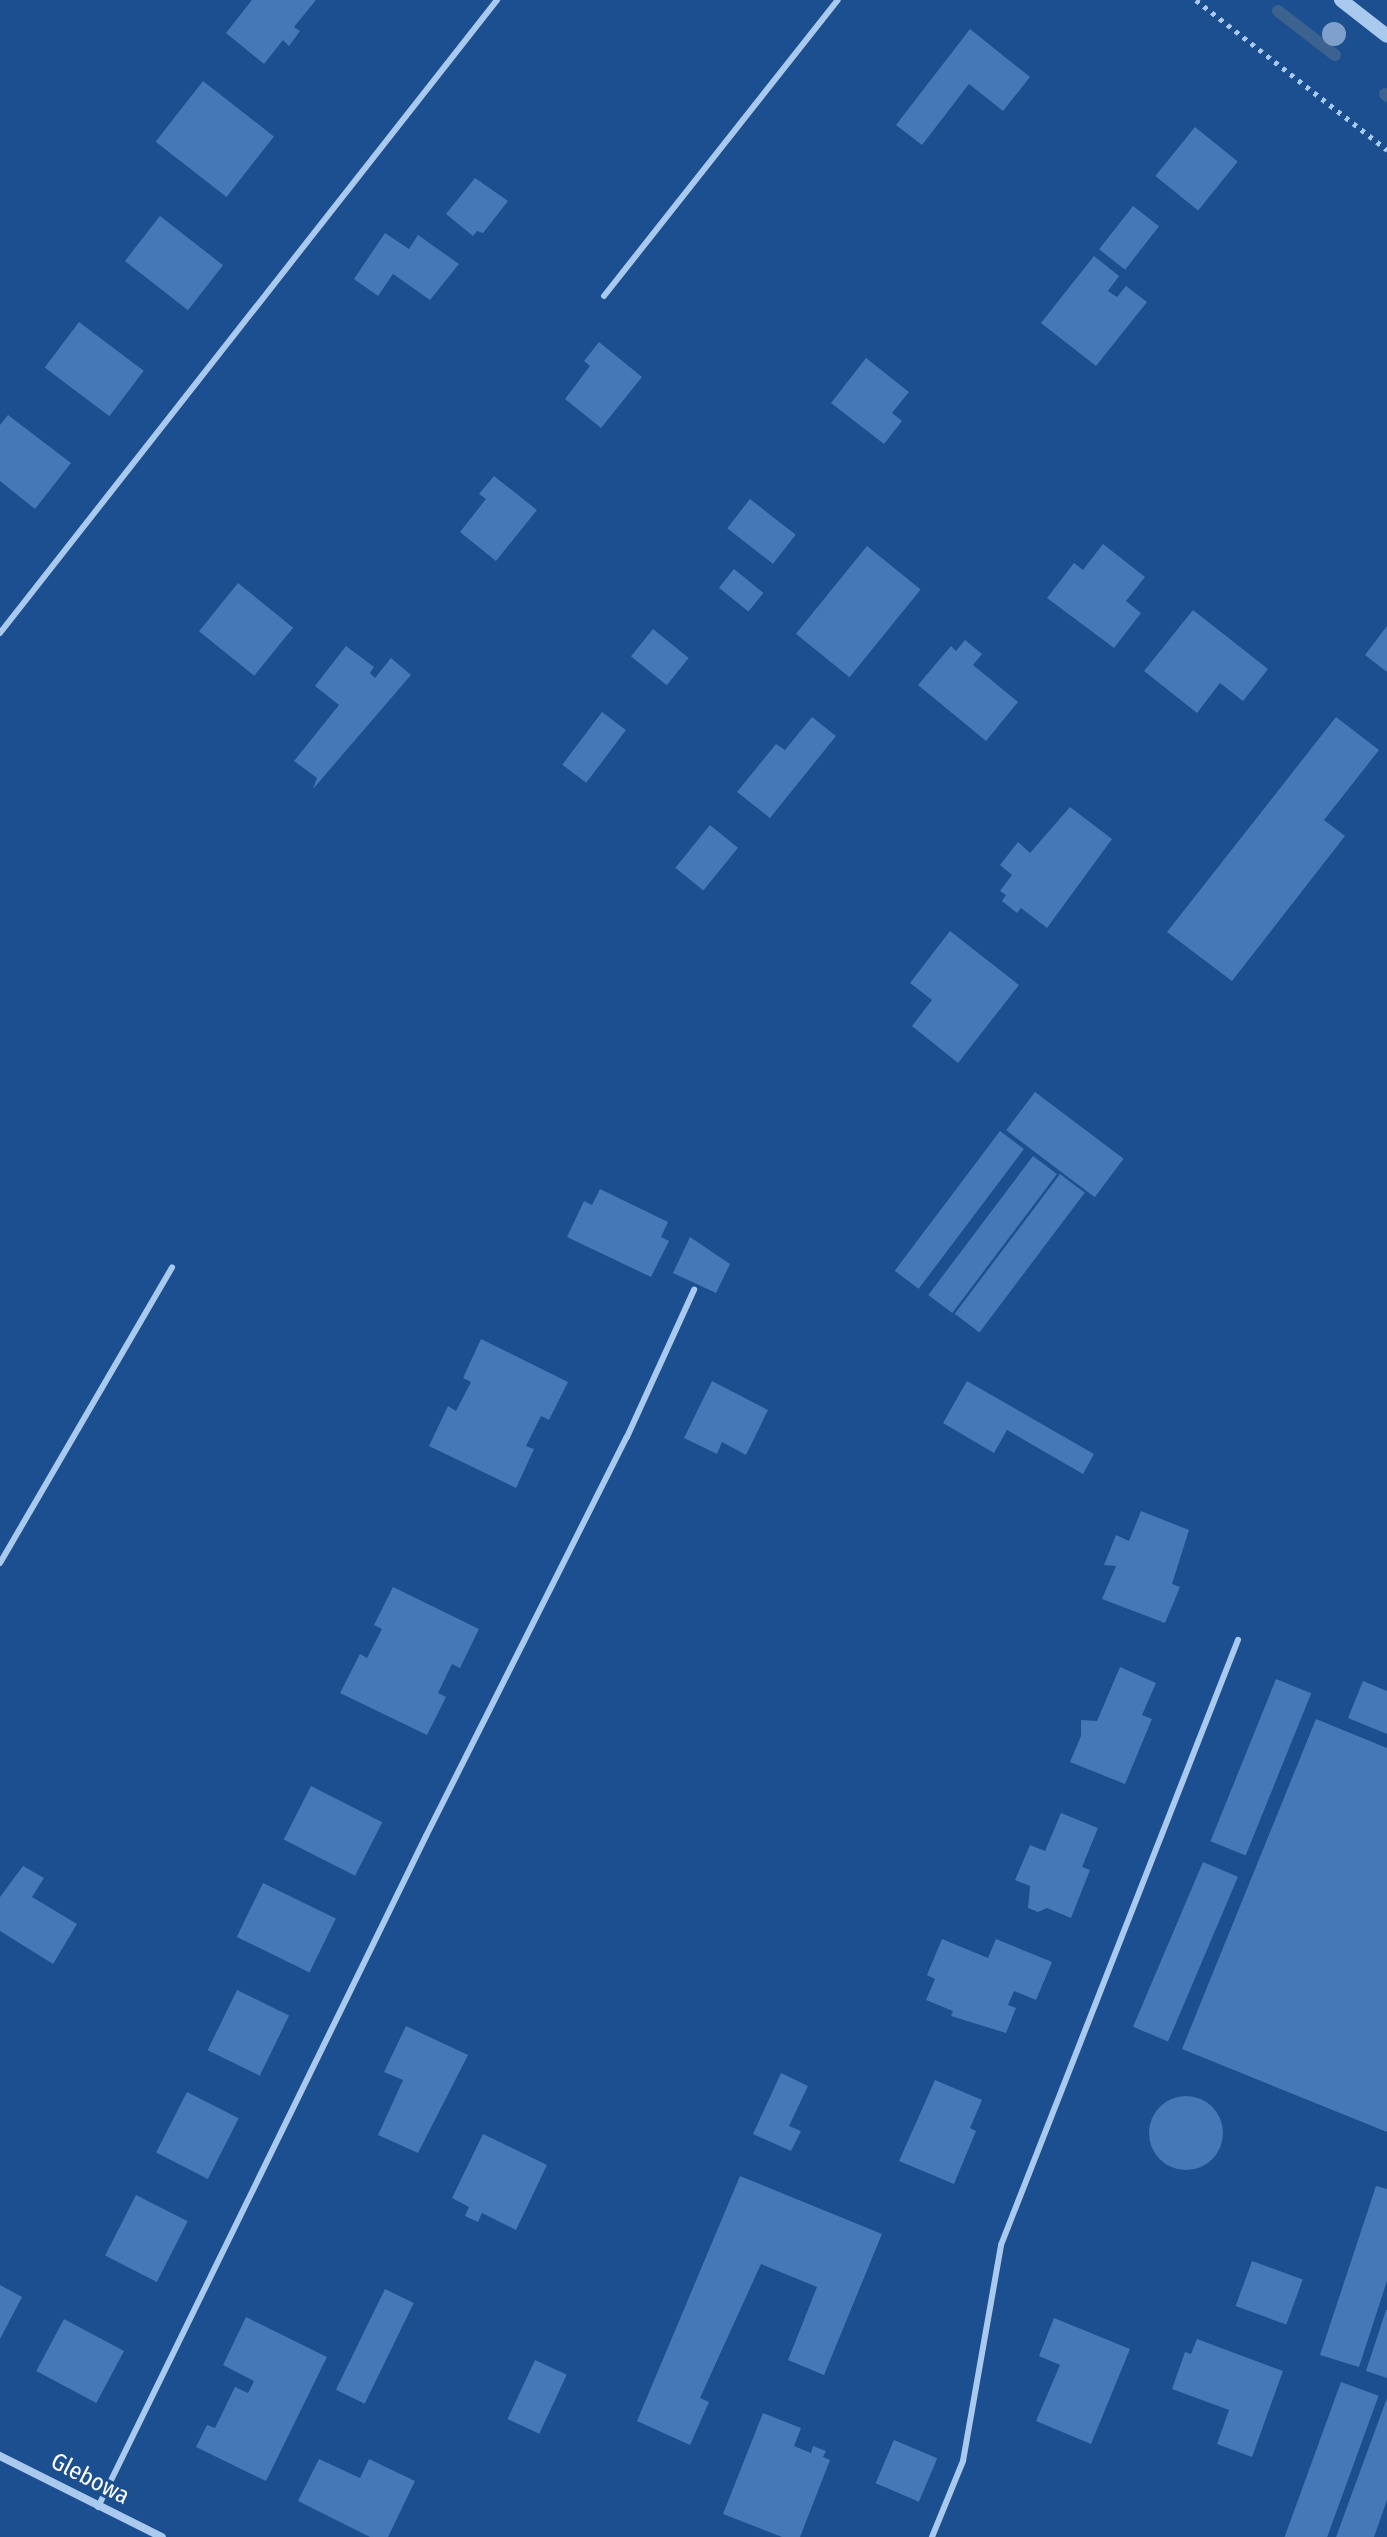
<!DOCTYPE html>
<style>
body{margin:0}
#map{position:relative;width:1387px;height:2537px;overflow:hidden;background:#1b4f8f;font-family:"Fira Sans Condensed",sans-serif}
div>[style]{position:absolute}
.stream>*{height:12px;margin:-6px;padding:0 6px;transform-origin:6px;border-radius:6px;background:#3c6290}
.building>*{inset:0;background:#4478b7;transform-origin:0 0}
.round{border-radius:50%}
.path>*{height:5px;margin-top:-2.5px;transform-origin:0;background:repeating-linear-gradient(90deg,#a9c9ee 0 4px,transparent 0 10px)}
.service>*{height:6px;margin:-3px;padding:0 3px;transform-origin:3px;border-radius:3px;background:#a9c9ee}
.minor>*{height:8px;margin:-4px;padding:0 4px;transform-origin:4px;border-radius:4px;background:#a9c9ee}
.tertiary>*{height:14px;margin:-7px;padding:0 7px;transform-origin:7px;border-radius:7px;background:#a9c9ee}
.trees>*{width:24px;height:24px;margin:-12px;border-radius:50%;background:#7ea0ca}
span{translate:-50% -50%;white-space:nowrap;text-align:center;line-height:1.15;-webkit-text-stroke:6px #1b4f8f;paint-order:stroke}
.street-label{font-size:24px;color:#fff}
</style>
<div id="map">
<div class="stream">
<i style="left:1278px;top:11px;width:72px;rotate:37.7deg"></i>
<i style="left:1385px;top:94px;width:3px;rotate:45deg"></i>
</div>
<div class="building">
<i style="clip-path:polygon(252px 0,316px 0,294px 27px,300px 31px,289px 46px,283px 40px,264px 64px,226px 33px)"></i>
<i style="clip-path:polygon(970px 29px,1030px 77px,1003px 111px,969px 84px,922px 145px,896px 125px)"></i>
<i style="left:203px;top:81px;width:90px;height:77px;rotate:38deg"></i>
<i style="left:1195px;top:127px;width:55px;height:63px;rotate:39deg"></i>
<i style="clip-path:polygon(475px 178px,508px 201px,483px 233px,477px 231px,473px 236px,446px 214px)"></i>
<i style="left:1133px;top:206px;width:33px;height:55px;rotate:38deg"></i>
<i style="left:160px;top:216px;width:80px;height:57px;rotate:38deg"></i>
<i style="clip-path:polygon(385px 233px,409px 249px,418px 235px,459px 264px,430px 300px,393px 274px,378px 296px,354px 279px)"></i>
<i style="clip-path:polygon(1094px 256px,1119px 276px,1108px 291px,1117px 297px,1126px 286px,1147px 302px,1096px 366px,1041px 323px)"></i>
<i style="left:79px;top:322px;width:81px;height:57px;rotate:37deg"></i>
<i style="clip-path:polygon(599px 342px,642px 377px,601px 428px,565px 399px,590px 366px,584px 361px)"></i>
<i style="clip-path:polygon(866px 358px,909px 392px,892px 413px,902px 421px,884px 444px,831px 403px)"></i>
<i style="clip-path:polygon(8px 415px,71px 463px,35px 509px,0 481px,0 425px)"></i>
<i style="clip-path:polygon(494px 476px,537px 510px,496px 561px,460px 532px,486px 499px,479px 494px)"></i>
<i style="left:750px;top:499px;width:58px;height:37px;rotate:38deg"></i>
<i style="clip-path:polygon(1103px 544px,1145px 577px,1126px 601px,1141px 613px,1114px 648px,1047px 598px,1074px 563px,1083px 570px)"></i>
<i style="left:867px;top:546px;width:69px;height:113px;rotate:39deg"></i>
<i style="left:734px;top:569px;width:38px;height:24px;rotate:39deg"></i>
<i style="left:238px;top:583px;width:71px;height:62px;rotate:39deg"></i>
<i style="clip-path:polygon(1193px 610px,1268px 669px,1243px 701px,1220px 683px,1197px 713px,1144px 671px)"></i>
<i style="clip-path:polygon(1387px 626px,1387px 672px,1365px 655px)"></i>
<i style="left:653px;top:629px;width:46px;height:35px;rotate:39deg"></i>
<i style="clip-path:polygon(965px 640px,982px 654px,973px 665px,1018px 702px,986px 741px,918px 685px,951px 646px,956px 651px)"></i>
<i style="clip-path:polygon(346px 646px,374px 667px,370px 673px,375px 678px,391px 658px,411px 675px,313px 789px,317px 778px,294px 761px,339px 705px,315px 686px)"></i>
<i style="left:602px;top:712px;width:30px;height:66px;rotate:37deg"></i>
<i style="clip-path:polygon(812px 717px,836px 736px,770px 818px,737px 792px,776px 744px,785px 750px)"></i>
<i style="clip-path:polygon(1336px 717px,1379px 750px,1324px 820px,1345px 836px,1232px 981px,1167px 932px)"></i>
<i style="clip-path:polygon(1070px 807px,1112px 839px,1047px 928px,1021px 908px,1017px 913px,1002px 901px,1006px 895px,1000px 891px,1012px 875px,1000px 865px,1018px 842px,1030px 853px)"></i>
<i style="left:710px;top:825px;width:36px;height:55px;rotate:39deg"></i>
<i style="clip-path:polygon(950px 931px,1019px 985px,958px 1063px,912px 1026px,932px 1000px,910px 983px)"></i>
<i style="left:1035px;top:1092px;width:111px;height:48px;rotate:37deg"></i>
<i style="left:1000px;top:1131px;width:30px;height:175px;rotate:37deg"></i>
<i style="left:1033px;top:1156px;width:30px;height:174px;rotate:37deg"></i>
<i style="left:1060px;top:1174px;width:31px;height:175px;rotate:37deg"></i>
<i style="clip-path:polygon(600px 1189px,668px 1222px,661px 1237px,669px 1241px,651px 1277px,567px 1237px,584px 1201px,592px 1205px)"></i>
<i style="clip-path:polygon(690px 1237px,730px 1264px,716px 1293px,673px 1273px)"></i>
<i style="clip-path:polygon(481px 1339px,568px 1382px,549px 1420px,541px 1416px,526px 1446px,534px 1449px,516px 1488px,429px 1446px,448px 1406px,456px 1411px,471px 1382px,463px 1378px)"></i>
<i style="clip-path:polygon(712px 1381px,768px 1410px,746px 1455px,722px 1442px,717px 1454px,684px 1438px)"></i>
<i style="clip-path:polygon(967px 1381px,1094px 1454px,1083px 1474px,1007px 1430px,994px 1453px,943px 1423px)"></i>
<i style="clip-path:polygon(1141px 1511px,1189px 1530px,1172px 1584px,1180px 1587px,1165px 1623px,1102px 1599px,1116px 1566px,1104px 1565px,1116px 1535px,1129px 1541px)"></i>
<i style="clip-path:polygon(393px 1587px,479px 1629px,460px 1668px,452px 1664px,438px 1693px,446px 1697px,427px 1735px,340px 1693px,360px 1654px,367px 1658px,382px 1629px,374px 1625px)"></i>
<i style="clip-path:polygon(1120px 1667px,1156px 1683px,1142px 1715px,1152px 1719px,1125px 1784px,1070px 1762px,1081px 1736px,1081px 1720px,1097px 1721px)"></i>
<i style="left:1276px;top:1679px;width:38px;height:175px;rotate:22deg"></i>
<i style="clip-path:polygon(1363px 1681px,1387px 1691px,1387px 1734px,1348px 1718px)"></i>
<i style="clip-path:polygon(1316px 1719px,1387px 1748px,1387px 2132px,1182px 2049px)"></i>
<i style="left:311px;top:1786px;width:80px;height:60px;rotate:27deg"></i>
<i style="clip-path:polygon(1061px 1813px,1098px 1828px,1082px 1867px,1090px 1870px,1071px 1918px,1047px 1908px,1038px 1912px,1028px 1908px,1030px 1886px,1015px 1880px,1030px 1845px,1045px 1851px)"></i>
<i style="left:1203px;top:1862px;width:38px;height:179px;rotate:23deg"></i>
<i style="clip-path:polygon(23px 1866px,44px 1878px,32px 1897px,77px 1924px,53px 1964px,0 1931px,0 1897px)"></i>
<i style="left:263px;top:1883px;width:81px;height:60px;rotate:26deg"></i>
<i style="clip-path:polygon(942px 1939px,988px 1958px,996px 1939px,1052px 1962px,1036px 2000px,1014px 1991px,1008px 2005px,1016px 2008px,1006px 2033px,951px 2016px,953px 2011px,926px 2000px,935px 1979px,927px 1975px)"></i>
<i style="left:237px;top:1990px;width:58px;height:67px;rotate:26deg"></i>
<i style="clip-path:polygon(406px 2026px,468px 2055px,418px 2153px,378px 2135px,403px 2080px,384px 2072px)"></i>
<i style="clip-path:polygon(781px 2073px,808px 2086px,789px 2126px,801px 2131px,791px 2151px,753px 2134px)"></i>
<i style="clip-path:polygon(935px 2080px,982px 2100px,970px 2128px,976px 2131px,954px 2184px,899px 2161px)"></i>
<i style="left:187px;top:2092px;width:58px;height:68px;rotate:27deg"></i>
<i class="round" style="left:1149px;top:2096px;width:74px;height:74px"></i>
<i style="clip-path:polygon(483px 2134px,547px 2165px,516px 2230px,482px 2213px,478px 2222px,465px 2216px,469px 2207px,452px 2198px)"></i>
<i style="clip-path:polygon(740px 2176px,882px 2234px,824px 2375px,788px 2360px,817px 2287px,761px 2264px,700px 2398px,709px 2402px,690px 2445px,637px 2421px)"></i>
<i style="clip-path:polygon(1376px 2186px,1387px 2189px,1387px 2281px,1359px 2367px,1320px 2355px)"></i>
<i style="left:136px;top:2195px;width:58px;height:68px;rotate:27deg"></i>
<i style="left:1252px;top:2261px;width:54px;height:48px;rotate:20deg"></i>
<i style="clip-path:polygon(0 2285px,22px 2297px,0 2339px)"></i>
<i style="left:385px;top:2289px;width:32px;height:112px;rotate:26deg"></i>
<i style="clip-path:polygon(1386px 2310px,1387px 2310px,1387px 2378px,1366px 2371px)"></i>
<i style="clip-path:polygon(246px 2317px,327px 2357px,266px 2481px,196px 2447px,207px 2425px,215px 2428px,235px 2387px,248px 2393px,254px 2381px,223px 2365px)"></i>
<i style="clip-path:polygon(1054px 2318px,1130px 2349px,1091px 2444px,1036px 2421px,1060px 2365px,1039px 2356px)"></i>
<i style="left:64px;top:2319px;width:68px;height:59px;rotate:28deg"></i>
<i style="clip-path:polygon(1197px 2339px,1283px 2371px,1252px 2457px,1217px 2444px,1229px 2410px,1172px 2389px,1185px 2352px,1191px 2354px)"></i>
<i style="left:535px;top:2360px;width:35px;height:65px;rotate:25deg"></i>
<i style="left:1341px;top:2382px;width:40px;height:165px;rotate:20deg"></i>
<i style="clip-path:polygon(1387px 2398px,1387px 2500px,1374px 2537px,1336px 2537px)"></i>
<i style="clip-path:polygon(763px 2413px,801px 2428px,794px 2446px,811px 2453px,813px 2446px,826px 2451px,823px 2457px,830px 2460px,800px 2537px,782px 2537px,723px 2514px)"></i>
<i style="left:894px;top:2440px;width:47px;height:47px;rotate:23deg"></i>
<i style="clip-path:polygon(319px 2459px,360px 2478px,369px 2459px,415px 2481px,388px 2537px,370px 2537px,298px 2501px)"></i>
</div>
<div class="path">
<i style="left:1196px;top:0;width:243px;rotate:38.1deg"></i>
</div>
<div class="service">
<i style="left:604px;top:296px;width:377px;rotate:-51.7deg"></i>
<i style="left:0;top:633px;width:805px;rotate:-51.86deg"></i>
<i style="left:0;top:1563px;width:342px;rotate:-59.8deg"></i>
<i style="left:98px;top:2507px;width:747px;rotate:-63.95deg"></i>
<i style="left:426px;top:1836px;width:447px;rotate:-63.3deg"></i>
<i style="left:627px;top:1437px;width:162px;rotate:-65.5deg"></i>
<i style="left:932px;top:2537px;width:82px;rotate:-67.8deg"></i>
<i style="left:963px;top:2461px;width:219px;rotate:-80deg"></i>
<i style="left:1001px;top:2245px;width:650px;rotate:-68.61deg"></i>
</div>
<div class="minor">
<i style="left:0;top:2456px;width:181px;rotate:26.6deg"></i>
</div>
<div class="tertiary">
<i style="left:1341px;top:0;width:58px;rotate:38deg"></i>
</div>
<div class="trees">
<i style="left:1334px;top:34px"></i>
</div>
<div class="street-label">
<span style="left:90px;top:2479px;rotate:27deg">Glebowa</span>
</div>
</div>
